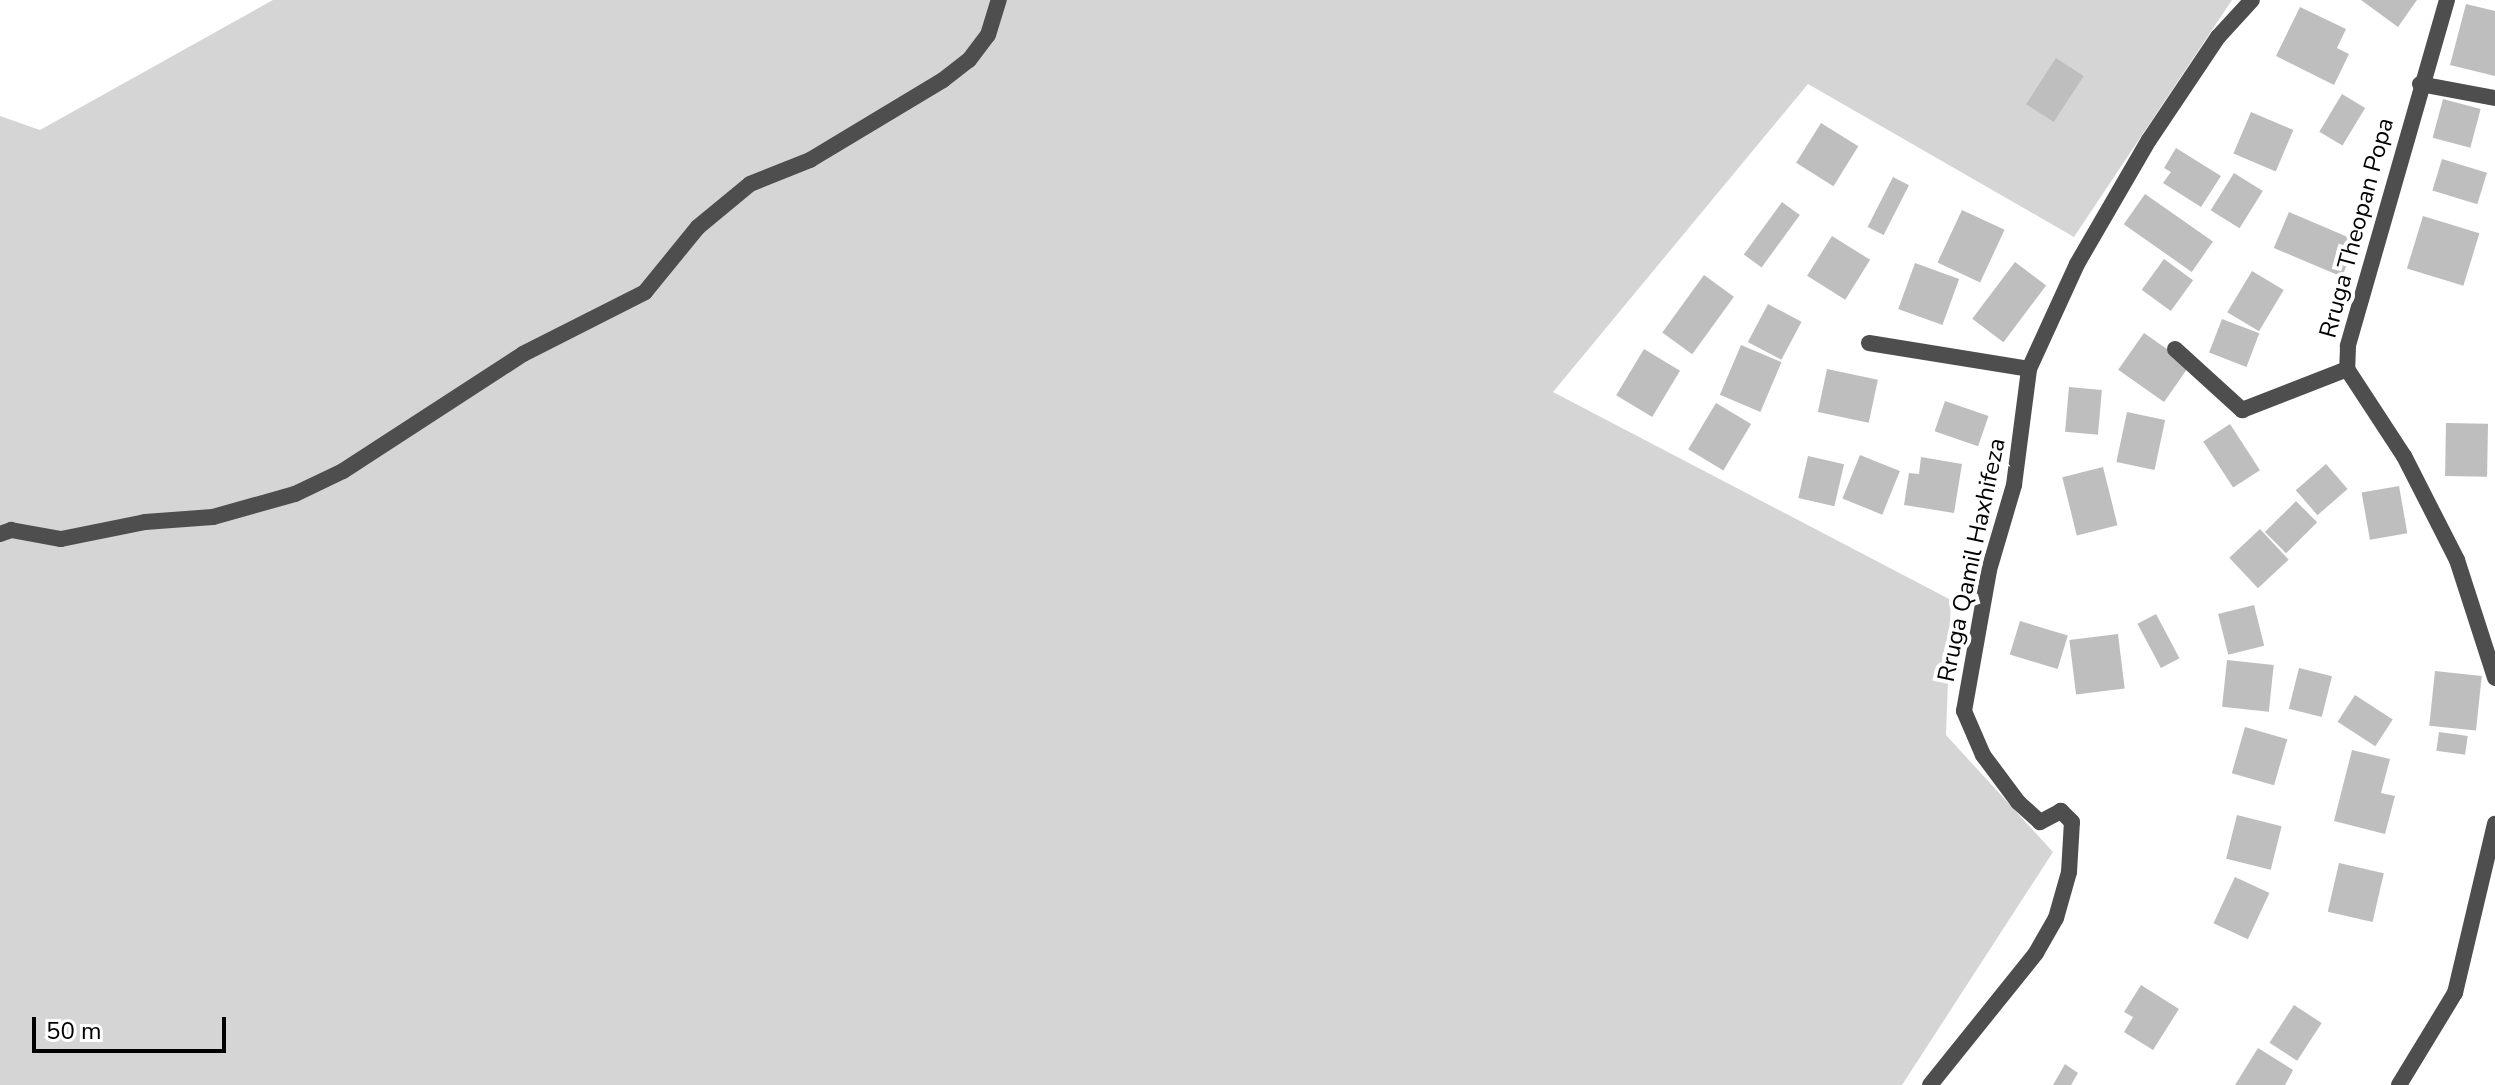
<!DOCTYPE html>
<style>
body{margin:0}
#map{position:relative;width:2495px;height:1085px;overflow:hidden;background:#fff;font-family:"Nunito Sans",sans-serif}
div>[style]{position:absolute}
.green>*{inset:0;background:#d5d5d5}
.building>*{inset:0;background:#bebebe;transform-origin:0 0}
.minor>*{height:16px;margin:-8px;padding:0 8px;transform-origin:8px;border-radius:8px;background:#4e4e4e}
span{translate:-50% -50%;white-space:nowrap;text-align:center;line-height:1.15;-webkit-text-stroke:8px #fff;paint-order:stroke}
.street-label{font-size:24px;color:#000}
.scale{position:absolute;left:32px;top:1017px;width:194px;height:36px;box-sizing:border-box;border:4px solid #000;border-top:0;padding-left:10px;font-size:24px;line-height:28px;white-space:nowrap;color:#000;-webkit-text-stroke:6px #fff;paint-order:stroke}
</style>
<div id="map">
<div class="green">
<i style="clip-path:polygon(273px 0,2232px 0,2074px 237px,1808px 84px,1553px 392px,1951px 600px,1946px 735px,2053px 852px,1902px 1085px,0 1085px,0 116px,40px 130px)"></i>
</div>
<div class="building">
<i style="clip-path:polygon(2361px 0,2417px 0,2398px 27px)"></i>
<i style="clip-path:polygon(2466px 4px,2495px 11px,2495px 76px,2450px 65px)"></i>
<i style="clip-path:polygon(2300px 7px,2346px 29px,2337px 48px,2349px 54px,2334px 85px,2276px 56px)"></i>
<i style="left:2056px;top:58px;width:33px;height:55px;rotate:33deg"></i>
<i style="left:2342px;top:94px;width:27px;height:44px;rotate:31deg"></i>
<i style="left:2443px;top:99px;width:39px;height:40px;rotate:15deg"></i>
<i style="left:2251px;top:112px;width:46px;height:45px;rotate:23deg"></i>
<i style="left:1821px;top:123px;width:44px;height:47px;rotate:32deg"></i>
<i style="clip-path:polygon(2176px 148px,2221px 176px,2201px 207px,2163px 183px,2171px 172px,2164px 168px)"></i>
<i style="left:2442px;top:159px;width:47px;height:33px;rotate:17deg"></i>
<i style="left:2234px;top:173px;width:34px;height:44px;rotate:32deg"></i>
<i style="left:1893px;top:177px;width:18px;height:56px;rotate:27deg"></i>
<i style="left:2145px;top:194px;width:83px;height:37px;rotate:35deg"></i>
<i style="left:1782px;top:202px;width:22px;height:65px;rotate:36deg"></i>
<i style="left:1962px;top:210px;width:47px;height:58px;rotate:25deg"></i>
<i style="left:2289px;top:212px;width:74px;height:39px;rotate:23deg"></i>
<i style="left:2423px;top:216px;width:59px;height:55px;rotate:17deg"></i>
<i style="left:1832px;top:236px;width:45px;height:47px;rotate:32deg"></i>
<i style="left:2164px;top:259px;width:36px;height:38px;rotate:36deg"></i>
<i style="left:2015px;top:262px;width:39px;height:71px;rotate:37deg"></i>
<i style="left:1915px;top:263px;width:47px;height:49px;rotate:20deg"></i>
<i style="left:2252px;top:271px;width:37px;height:48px;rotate:31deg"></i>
<i style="left:1704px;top:275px;width:37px;height:71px;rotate:36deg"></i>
<i style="left:1768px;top:304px;width:38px;height:43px;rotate:28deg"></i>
<i style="left:2222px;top:319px;width:40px;height:36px;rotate:21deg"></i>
<i style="left:2144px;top:333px;width:56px;height:45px;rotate:35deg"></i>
<i style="left:1741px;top:345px;width:44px;height:54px;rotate:23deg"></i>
<i style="left:1644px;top:349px;width:42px;height:54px;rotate:31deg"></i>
<i style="left:1827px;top:369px;width:52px;height:44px;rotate:12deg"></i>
<i style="left:2069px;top:387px;width:33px;height:45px;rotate:5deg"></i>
<i style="left:1945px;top:401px;width:46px;height:32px;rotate:19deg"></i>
<i style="left:1716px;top:403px;width:41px;height:54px;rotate:31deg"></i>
<i style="left:2127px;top:412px;width:39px;height:51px;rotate:12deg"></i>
<i style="left:2446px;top:423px;width:42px;height:53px;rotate:1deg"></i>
<i style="left:2230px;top:424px;width:55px;height:32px;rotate:57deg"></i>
<i style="left:1860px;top:455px;width:43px;height:47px;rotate:22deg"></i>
<i style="left:1808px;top:456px;width:37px;height:43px;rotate:13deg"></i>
<i style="clip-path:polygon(1921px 457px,1962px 464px,1954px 513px,1904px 505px,1909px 473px,1919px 474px)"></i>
<i style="left:2326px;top:464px;width:33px;height:40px;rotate:49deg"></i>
<i style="left:2103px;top:467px;width:60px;height:42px;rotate:76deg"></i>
<i style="left:2399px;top:486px;width:48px;height:38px;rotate:80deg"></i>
<i style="left:2296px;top:501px;width:30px;height:44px;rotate:45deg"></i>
<i style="left:2260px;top:529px;width:42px;height:42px;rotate:47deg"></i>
<i style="left:2254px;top:605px;width:42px;height:37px;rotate:76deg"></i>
<i style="left:2156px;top:614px;width:50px;height:21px;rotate:62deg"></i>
<i style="left:2020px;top:621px;width:50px;height:35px;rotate:17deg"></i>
<i style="left:2118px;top:634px;width:55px;height:49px;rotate:83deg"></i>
<i style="left:2227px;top:660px;width:47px;height:47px;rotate:6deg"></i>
<i style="left:2299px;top:668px;width:34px;height:42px;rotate:14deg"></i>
<i style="left:2435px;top:671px;width:47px;height:55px;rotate:6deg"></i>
<i style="left:2355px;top:695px;width:45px;height:32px;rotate:33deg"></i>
<i style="left:2245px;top:727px;width:44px;height:48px;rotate:16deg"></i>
<i style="left:2439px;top:732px;width:29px;height:19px;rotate:8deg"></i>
<i style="clip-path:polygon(2352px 750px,2390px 759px,2381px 793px,2395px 796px,2385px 834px,2334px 821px)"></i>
<i style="left:2237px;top:815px;width:46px;height:45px;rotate:14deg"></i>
<i style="left:2339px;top:863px;width:46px;height:50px;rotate:13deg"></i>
<i style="left:2235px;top:877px;width:38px;height:51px;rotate:25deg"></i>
<i style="clip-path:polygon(2141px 985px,2179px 1009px,2153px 1050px,2124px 1032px,2133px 1017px,2124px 1012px)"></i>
<i style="left:2294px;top:1005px;width:33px;height:45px;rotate:33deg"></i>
<i style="clip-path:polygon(2258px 1048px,2293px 1070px,2285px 1085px,2235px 1085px)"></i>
<i style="clip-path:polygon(2065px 1064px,2078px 1073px,2071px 1085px,2053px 1085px)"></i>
</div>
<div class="minor">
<i style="left:2447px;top:0;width:360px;rotate:106deg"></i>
<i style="left:2348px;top:346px;width:23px;rotate:92deg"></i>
<i style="left:2347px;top:369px;width:104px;rotate:56.8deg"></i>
<i style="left:2404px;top:456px;width:117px;rotate:63deg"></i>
<i style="left:2457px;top:560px;width:124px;rotate:72.1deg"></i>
<i style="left:2420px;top:84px;width:76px;rotate:10.6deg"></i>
<i style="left:1869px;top:343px;width:162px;rotate:9.2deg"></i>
<i style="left:2175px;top:349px;width:91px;rotate:42.3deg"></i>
<i style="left:2242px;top:410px;width:113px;rotate:-21.3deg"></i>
<i style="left:0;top:534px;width:12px;rotate:-20deg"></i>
<i style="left:11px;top:530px;width:51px;rotate:10.2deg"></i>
<i style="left:61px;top:539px;width:86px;rotate:-11.4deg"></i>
<i style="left:145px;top:522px;width:68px;rotate:-4.2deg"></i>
<i style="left:213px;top:517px;width:85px;rotate:-15.7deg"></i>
<i style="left:295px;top:494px;width:53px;rotate:-25.6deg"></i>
<i style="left:343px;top:471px;width:215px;rotate:-33deg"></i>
<i style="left:523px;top:354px;width:137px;rotate:-26.9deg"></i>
<i style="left:645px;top:292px;width:84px;rotate:-50.8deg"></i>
<i style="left:698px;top:227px;width:67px;rotate:-39.6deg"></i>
<i style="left:750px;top:184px;width:65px;rotate:-21.8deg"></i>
<i style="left:810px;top:160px;width:155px;rotate:-31deg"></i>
<i style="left:943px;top:80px;width:33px;rotate:-38deg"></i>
<i style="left:969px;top:60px;width:31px;rotate:-53deg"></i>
<i style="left:988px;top:35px;width:37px;rotate:-73deg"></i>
<i style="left:1930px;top:1085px;width:169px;rotate:-51.2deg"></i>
<i style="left:2036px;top:953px;width:40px;rotate:-60.3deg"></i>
<i style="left:2056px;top:918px;width:48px;rotate:-74.2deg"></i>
<i style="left:2069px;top:872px;width:50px;rotate:-86.6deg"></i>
<i style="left:2072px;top:822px;width:16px;rotate:-135deg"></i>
<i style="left:2061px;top:811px;width:24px;rotate:152deg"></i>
<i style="left:2040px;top:822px;width:30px;rotate:-138deg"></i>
<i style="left:2018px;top:802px;width:59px;rotate:-126.7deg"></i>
<i style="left:1983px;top:755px;width:48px;rotate:-113.4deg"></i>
<i style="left:1964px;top:711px;width:143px;rotate:-79.9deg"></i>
<i style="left:1989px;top:570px;width:89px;rotate:-73.6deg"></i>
<i style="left:2014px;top:485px;width:117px;rotate:-82.6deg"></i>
<i style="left:2029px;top:369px;width:115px;rotate:-65.4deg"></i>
<i style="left:2077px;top:264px;width:143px;rotate:-59.9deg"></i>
<i style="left:2149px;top:140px;width:124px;rotate:-56.2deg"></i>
<i style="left:2218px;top:37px;width:50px;rotate:-47.4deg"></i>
<i style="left:2399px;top:1085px;width:108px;rotate:-58.7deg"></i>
<i style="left:2455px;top:993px;width:174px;rotate:-76.7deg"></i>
</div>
<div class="street-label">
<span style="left:2357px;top:228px;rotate:-75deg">Rruga Theopan Popa</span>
<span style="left:1972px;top:560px;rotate:-78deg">Rruga Qamil Haxhifeza</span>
</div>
<div class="scale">50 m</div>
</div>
